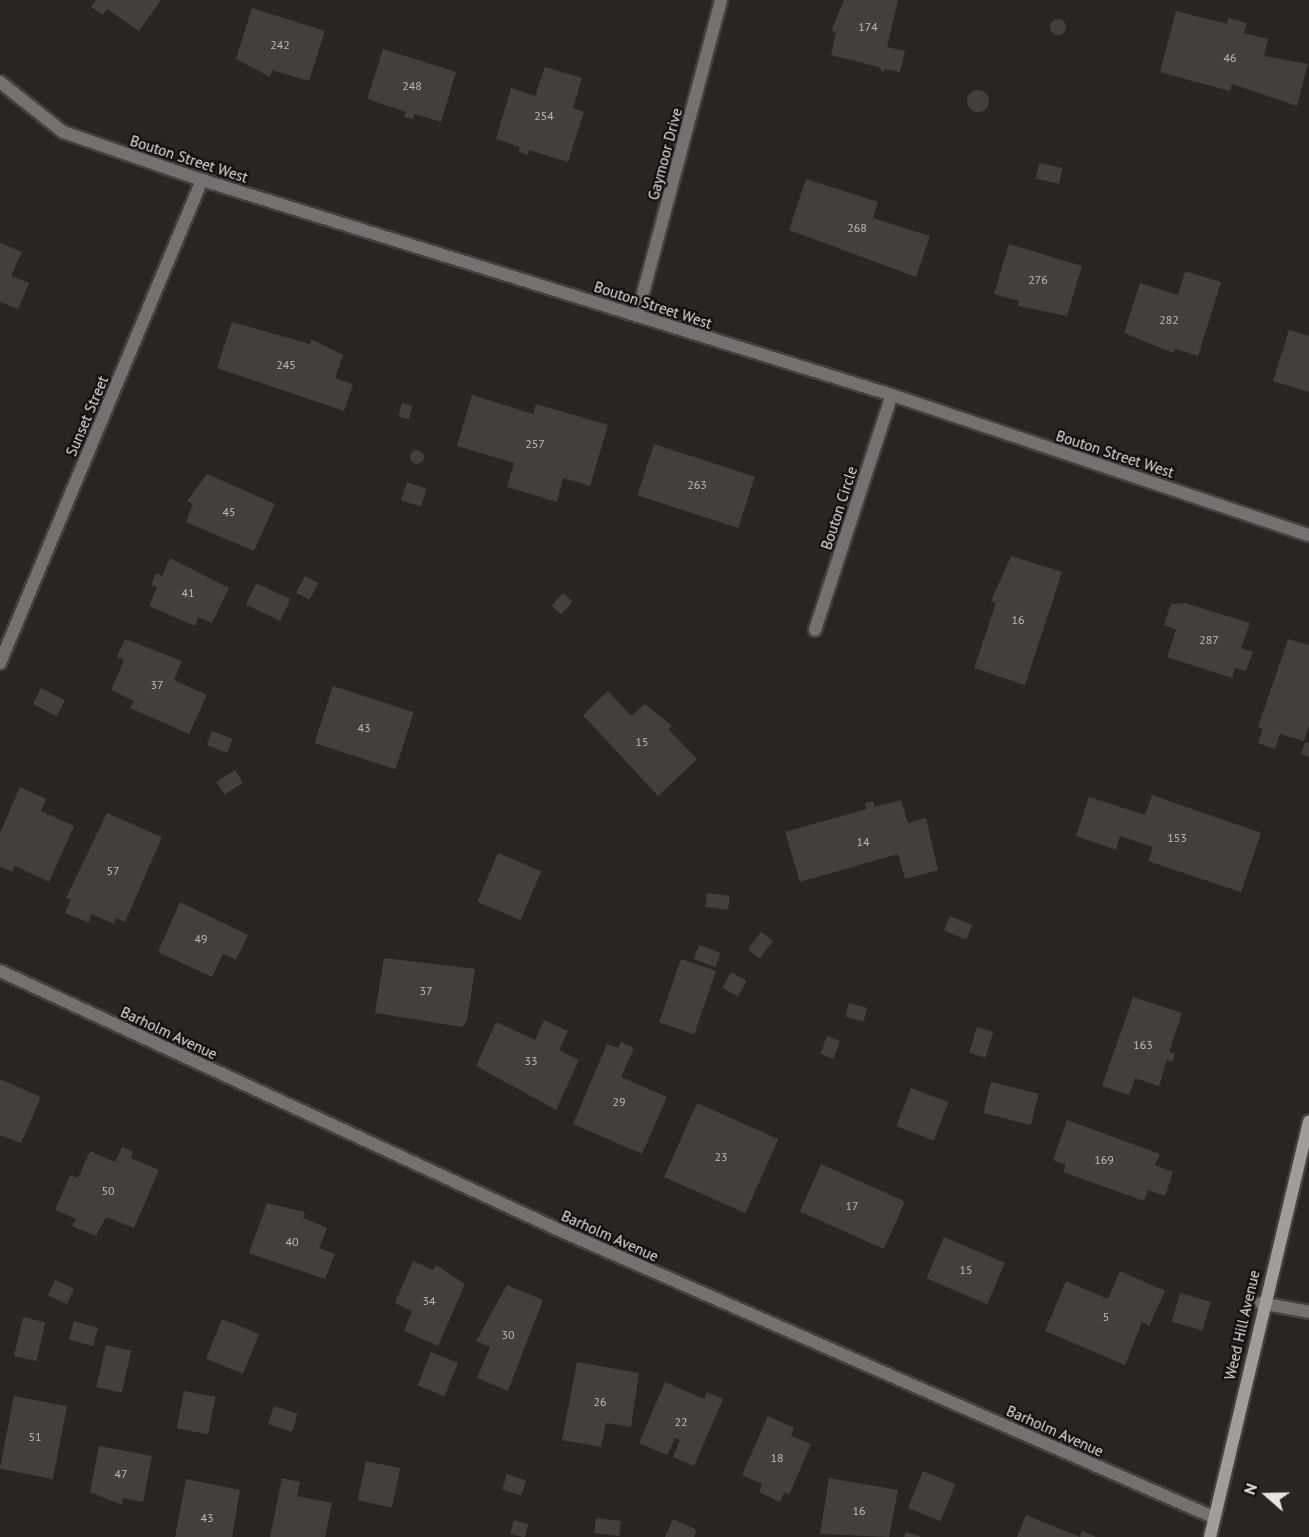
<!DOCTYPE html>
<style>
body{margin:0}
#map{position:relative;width:1309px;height:1537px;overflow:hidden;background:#2b2522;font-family:"PT Sans",sans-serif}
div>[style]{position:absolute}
.building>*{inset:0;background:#443f3b;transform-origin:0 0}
.round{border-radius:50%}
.roads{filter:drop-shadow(2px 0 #45403d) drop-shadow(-2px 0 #45403d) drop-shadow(0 2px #45403d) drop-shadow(0 -2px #45403d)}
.minor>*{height:12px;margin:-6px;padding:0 6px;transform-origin:6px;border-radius:6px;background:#757171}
.secondary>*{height:12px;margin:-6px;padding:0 6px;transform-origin:6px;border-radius:6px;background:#a29c9b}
span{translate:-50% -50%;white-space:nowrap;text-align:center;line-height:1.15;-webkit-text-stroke:4.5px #110f0e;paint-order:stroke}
.number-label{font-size:12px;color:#bebab8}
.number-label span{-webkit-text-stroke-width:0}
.street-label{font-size:15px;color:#e7e3e1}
.north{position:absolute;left:1237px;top:1465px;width:60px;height:60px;-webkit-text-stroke:4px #110f0e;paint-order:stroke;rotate:290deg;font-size:16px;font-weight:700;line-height:24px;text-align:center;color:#e7e3e1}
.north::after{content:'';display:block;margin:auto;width:21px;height:27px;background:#e7e3e1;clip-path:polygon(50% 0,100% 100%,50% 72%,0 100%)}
</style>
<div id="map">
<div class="building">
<i style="clip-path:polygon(96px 0,161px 0,139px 31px,107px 9px,103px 15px,91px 7px)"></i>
<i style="clip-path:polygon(844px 0,898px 0,887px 47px,905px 51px,900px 72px,885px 69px,883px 74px,879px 67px,831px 55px,836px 32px,831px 31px)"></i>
<i style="clip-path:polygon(252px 8px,325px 31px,309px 81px,272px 70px,270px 77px,236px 59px)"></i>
<i style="clip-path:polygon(1176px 11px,1227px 24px,1228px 18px,1247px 23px,1244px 33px,1268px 39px,1264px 56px,1308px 64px,1297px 106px,1232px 84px,1230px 91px,1160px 72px)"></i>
<i class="round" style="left:1050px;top:19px;width:16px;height:16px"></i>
<i style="clip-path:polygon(383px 49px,456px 72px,441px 122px,415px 114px,413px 119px,404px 117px,406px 112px,367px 99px)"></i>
<i style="clip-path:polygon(545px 67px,582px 78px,573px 108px,584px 112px,568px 162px,529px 150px,528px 155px,519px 152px,520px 147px,496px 139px,511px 88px,535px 96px)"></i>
<i class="round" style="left:967px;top:90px;width:22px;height:22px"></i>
<i style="left:1039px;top:163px;width:24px;height:16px;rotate:12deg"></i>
<i style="clip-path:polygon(806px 179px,878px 202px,873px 218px,930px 236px,916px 277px,789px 230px)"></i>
<i style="clip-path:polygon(0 243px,22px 252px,11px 276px,29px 283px,18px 309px,0 302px)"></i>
<i style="clip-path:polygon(1009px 244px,1082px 266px,1067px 316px,1018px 306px,1019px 301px,994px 294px)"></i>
<i style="clip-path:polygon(1185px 271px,1221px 282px,1198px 356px,1175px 349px,1173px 353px,1124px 333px,1140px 283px,1178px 295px)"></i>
<i style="clip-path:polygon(232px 322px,310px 344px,311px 339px,343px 355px,335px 378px,353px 384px,344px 411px,217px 368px)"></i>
<i style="clip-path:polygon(1289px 330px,1309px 336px,1309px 392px,1273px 381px)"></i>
<i style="clip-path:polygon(472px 395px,533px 414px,536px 404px,608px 425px,590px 486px,563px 478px,557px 502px,507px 487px,514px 463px,457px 446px)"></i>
<i style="left:402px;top:403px;width:11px;height:14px;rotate:15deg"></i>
<i style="left:654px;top:444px;width:106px;height:54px;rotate:18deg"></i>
<i class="round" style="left:410px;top:450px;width:14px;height:14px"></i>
<i style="clip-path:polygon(207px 474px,275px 504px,254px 551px,186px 522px,193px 504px,187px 501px)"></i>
<i style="left:407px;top:482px;width:21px;height:19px;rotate:19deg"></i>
<i style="clip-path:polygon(1011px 556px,1062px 572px,1025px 685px,974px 668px,996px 603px,991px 601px)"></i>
<i style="clip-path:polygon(170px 558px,229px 588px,212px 623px,198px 617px,195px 626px,149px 606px,157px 587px,151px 585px,156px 573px,162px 576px)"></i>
<i style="left:305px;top:576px;width:15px;height:19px;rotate:28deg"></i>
<i style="left:256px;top:583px;width:38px;height:24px;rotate:25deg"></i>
<i style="left:563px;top:593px;width:13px;height:17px;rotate:42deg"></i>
<i style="clip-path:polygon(1185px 603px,1250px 623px,1241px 648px,1253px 652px,1246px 671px,1235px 668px,1232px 678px,1167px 657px,1176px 630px,1164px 625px,1171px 604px)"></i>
<i style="clip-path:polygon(125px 639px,182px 661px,174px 680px,207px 695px,189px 734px,130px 708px,134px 701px,111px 690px,124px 660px,117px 657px)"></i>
<i style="clip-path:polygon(1288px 639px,1309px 645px,1309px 725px,1304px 741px,1280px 734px,1275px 749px,1258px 743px,1263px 729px,1258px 727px)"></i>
<i style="left:333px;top:686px;width:85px;height:60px;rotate:18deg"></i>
<i style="left:41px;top:688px;width:27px;height:18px;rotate:27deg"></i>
<i style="clip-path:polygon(608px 691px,631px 716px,645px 704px,672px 726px,668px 729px,697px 759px,658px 796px,583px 715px)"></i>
<i style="left:212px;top:731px;width:22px;height:15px;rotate:21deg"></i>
<i style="clip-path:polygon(1305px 742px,1309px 743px,1309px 757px,1301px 754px)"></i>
<i style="left:235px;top:770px;width:15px;height:22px;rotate:58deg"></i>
<i style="clip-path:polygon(20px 787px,46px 799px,41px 811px,74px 826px,49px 882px,15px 866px,12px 872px,0 867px,0 833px)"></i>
<i style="clip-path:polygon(1152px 795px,1261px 833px,1241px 892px,1148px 861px,1153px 847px,1120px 836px,1116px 850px,1076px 836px,1089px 797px,1145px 815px)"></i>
<i style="clip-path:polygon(901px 800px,908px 823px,926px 818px,938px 870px,905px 879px,898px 854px,800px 882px,785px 832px,867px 809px,865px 803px,873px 801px,875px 807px)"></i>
<i style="clip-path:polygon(107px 813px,162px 837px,125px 922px,116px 918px,114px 924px,91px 914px,89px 923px,65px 913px,71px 899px,66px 898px)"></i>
<i style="left:498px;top:853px;width:47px;height:53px;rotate:23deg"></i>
<i style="left:707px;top:893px;width:23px;height:14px;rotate:7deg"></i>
<i style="clip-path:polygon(180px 902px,248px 935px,236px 960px,223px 954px,212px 977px,158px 952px)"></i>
<i style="left:950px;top:916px;width:24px;height:16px;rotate:22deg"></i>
<i style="left:761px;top:932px;width:15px;height:22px;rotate:37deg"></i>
<i style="left:699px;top:945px;width:23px;height:15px;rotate:20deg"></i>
<i style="clip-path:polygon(384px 958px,475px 969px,467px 1021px,462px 1027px,375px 1013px)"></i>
<i style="left:681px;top:959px;width:37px;height:67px;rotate:19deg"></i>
<i style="left:731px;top:972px;width:18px;height:18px;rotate:29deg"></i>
<i style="clip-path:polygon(1133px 997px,1182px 1013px,1169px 1052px,1175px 1054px,1172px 1062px,1167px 1060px,1159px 1086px,1135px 1078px,1129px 1095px,1102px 1086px)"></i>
<i style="left:849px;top:1003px;width:19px;height:14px;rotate:16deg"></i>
<i style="clip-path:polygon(544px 1020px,568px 1031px,559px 1050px,579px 1060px,556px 1110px,476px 1066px,496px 1022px,535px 1040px)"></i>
<i style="left:977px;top:1027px;width:17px;height:27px;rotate:17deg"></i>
<i style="left:827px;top:1036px;width:14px;height:19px;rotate:21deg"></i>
<i style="clip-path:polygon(621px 1042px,634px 1048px,621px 1077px,667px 1097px,642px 1154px,573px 1124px,607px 1044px,618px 1048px)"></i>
<i style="clip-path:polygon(0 1079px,41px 1097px,21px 1143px,0 1135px)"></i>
<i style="left:991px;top:1082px;width:49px;height:32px;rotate:14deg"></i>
<i style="left:911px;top:1088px;width:40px;height:41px;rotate:21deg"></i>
<i style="left:697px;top:1103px;width:89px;height:81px;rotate:24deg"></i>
<i style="clip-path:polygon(1067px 1120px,1160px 1154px,1155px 1165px,1173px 1172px,1165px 1196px,1148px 1190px,1144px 1201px,1063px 1172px,1066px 1165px,1053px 1160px)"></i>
<i style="clip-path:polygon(122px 1147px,133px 1152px,131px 1158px,159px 1170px,134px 1228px,106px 1217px,96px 1236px,72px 1226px,76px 1219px,55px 1210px,70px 1175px,78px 1178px,90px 1151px,115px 1162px)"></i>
<i style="left:821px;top:1164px;width:92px;height:52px;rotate:24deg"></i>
<i style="clip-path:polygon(267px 1203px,305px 1212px,303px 1218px,327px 1228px,319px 1248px,335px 1254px,325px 1279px,249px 1253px)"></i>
<i style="left:944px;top:1237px;width:66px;height:45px;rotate:23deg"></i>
<i style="clip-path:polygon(413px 1261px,433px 1270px,436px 1265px,465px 1284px,438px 1346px,404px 1331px,412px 1311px,395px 1303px)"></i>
<i style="clip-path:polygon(1120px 1271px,1165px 1291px,1149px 1326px,1142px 1322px,1125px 1365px,1045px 1331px,1066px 1281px,1108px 1299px)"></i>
<i style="left:55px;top:1280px;width:21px;height:17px;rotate:25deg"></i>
<i style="clip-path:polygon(507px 1285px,543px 1300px,508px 1391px,477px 1378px,490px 1347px,476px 1341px)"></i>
<i style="left:1180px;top:1293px;width:32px;height:30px;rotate:16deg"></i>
<i style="left:23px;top:1317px;width:23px;height:40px;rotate:13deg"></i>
<i style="left:222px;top:1319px;width:40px;height:43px;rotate:22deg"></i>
<i style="left:74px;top:1321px;width:25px;height:19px;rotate:16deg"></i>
<i style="left:106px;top:1345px;width:26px;height:43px;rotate:13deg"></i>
<i style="left:431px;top:1352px;width:29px;height:36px;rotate:22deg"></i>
<i style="clip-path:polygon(577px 1362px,639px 1373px,631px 1427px,606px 1423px,601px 1447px,562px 1440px)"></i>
<i style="clip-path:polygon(665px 1382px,704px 1399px,707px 1392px,723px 1399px,694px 1466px,673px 1457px,680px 1440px,675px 1438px,667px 1455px,639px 1443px)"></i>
<i style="left:184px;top:1391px;width:32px;height:38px;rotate:11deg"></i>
<i style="left:14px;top:1396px;width:54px;height:74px;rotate:11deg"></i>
<i style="left:274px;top:1406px;width:25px;height:19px;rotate:18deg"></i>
<i style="clip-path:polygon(768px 1416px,794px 1428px,791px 1436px,811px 1444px,789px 1495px,784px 1492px,780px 1502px,759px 1492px,762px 1484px,742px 1475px)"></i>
<i style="clip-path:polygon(99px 1446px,152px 1456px,143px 1502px,123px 1498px,122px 1505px,90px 1492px)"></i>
<i style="left:366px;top:1461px;width:35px;height:40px;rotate:12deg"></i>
<i style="left:923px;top:1471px;width:35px;height:40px;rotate:22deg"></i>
<i style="left:507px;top:1474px;width:20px;height:16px;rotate:18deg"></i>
<i style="clip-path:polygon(282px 1478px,300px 1482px,297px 1496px,332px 1503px,325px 1537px,270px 1537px)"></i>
<i style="clip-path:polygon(829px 1478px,898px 1490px,889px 1537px,820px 1534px)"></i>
<i style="clip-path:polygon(186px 1479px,240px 1490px,232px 1537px,175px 1537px)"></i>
<i style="clip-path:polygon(1026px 1515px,1080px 1537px,1082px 1531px,1096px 1537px,1017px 1537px)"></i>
<i style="left:596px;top:1518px;width:25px;height:15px;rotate:7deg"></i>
<i style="clip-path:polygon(673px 1519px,697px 1530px,694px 1537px,665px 1537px)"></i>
<i style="left:514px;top:1520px;width:15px;height:14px;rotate:16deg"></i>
<i style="clip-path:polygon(906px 1532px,920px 1536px,920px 1537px,904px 1537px)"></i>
</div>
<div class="roads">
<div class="minor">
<i style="left:0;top:82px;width:80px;rotate:38.4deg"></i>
<i style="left:63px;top:132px;width:147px;rotate:19.1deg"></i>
<i style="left:202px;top:180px;width:723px;rotate:17.31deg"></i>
<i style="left:892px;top:395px;width:440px;rotate:18.6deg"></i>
<i style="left:637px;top:316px;width:327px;rotate:-75.1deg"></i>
<i style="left:815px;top:630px;width:247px;rotate:-71.9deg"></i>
<i style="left:0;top:663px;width:524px;rotate:-67.3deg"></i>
<i style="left:0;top:971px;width:616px;rotate:24.86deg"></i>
<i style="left:559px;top:1230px;width:714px;rotate:23.69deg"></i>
<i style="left:1261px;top:1303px;width:49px;rotate:10.6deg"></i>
</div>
<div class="secondary">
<i style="left:1210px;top:1537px;width:427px;rotate:-76.6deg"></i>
</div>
</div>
<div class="number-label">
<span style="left:868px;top:27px">174</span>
<span style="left:280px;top:45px">242</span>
<span style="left:1230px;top:58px">46</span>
<span style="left:412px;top:86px">248</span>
<span style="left:544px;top:116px">254</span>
<span style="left:857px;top:228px">268</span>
<span style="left:1038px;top:280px">276</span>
<span style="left:1169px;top:320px">282</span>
<span style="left:286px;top:365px">245</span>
<span style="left:535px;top:444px">257</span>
<span style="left:697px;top:485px">263</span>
<span style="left:229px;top:512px">45</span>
<span style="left:188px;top:593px">41</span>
<span style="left:1018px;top:620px">16</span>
<span style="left:1209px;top:640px">287</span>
<span style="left:157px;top:685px">37</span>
<span style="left:364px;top:728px">43</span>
<span style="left:642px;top:742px">15</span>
<span style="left:1177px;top:838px">153</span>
<span style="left:863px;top:842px">14</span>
<span style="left:113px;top:871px">57</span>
<span style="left:201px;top:939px">49</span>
<span style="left:426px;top:991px">37</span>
<span style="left:1143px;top:1045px">163</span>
<span style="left:531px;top:1061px">33</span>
<span style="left:619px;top:1102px">29</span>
<span style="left:721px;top:1157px">23</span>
<span style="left:1104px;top:1160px">169</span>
<span style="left:108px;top:1191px">50</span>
<span style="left:852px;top:1206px">17</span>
<span style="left:292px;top:1242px">40</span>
<span style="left:966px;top:1270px">15</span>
<span style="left:429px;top:1301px">34</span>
<span style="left:1106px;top:1317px">5</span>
<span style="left:508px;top:1335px">30</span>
<span style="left:600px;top:1402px">26</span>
<span style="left:681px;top:1422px">22</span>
<span style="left:35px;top:1437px">51</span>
<span style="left:777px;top:1458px">18</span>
<span style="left:121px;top:1474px">47</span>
<span style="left:859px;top:1511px">16</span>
<span style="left:207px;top:1518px">43</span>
</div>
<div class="street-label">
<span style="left:665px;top:154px;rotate:-75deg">Gaymoor Drive</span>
<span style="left:189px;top:159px;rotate:18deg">Bouton Street West</span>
<span style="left:653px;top:305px;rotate:18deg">Bouton Street West</span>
<span style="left:87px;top:416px;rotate:-67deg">Sunset Street</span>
<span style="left:1115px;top:454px;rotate:18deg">Bouton Street West</span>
<span style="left:839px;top:508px;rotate:-72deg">Bouton Circle</span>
<span style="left:169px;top:1033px;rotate:25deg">Barholm Avenue</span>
<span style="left:610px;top:1236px;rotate:24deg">Barholm Avenue</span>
<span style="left:1242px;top:1325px;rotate:-77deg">Weed Hill Avenue</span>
<span style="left:1055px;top:1431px;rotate:24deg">Barholm Avenue</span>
</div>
<div class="north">N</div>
</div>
